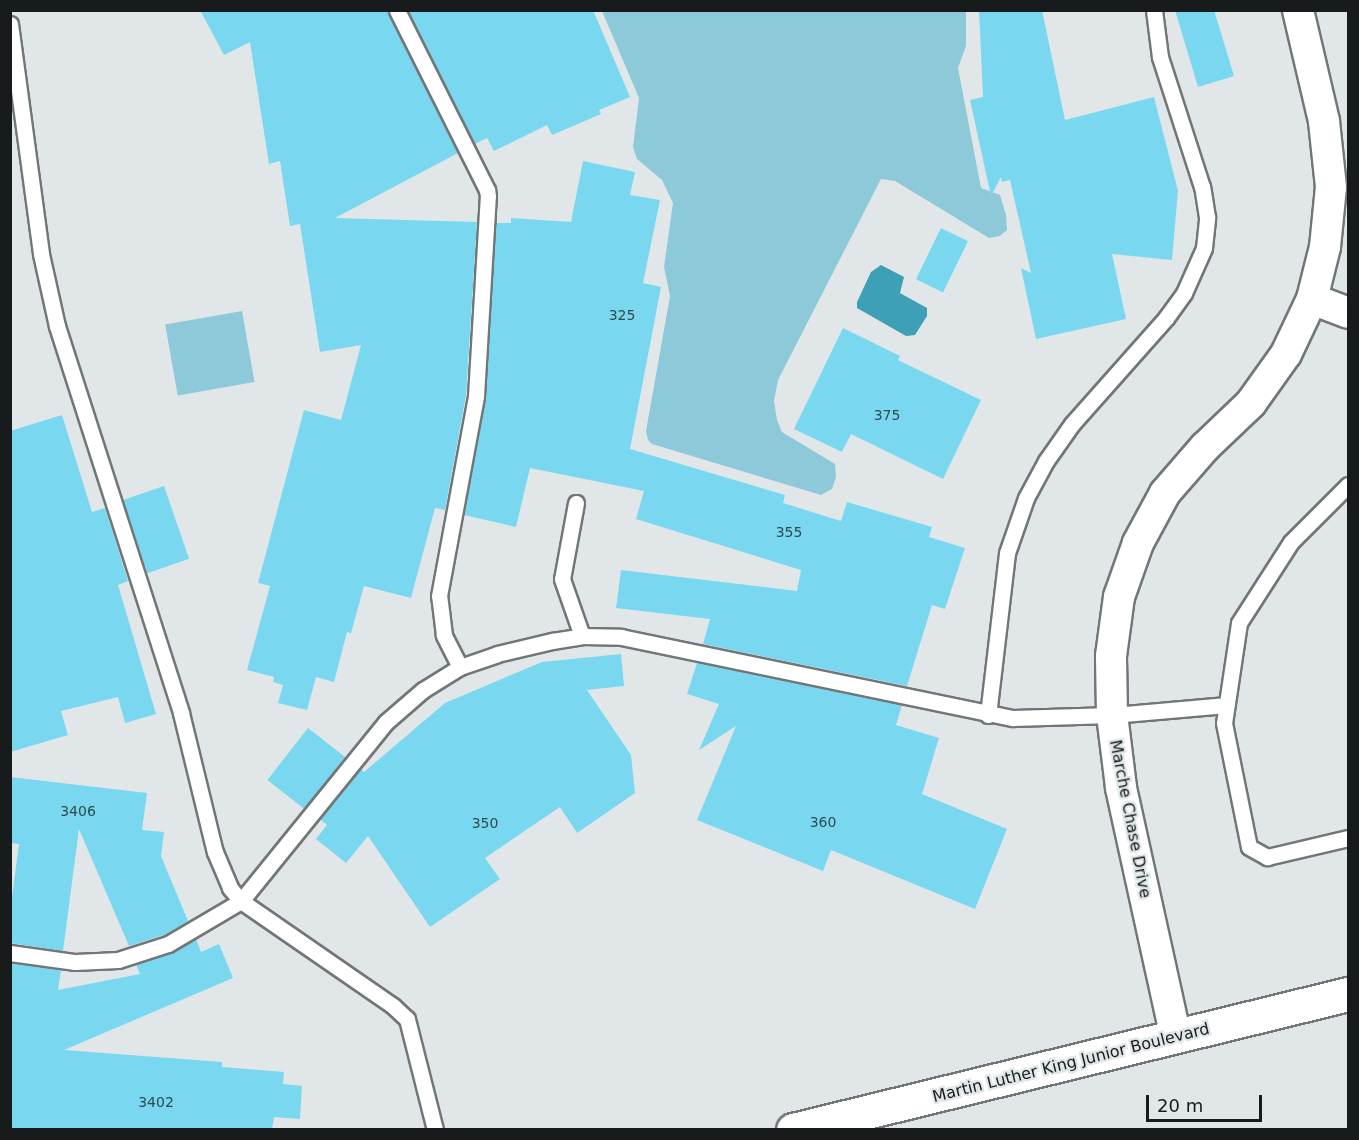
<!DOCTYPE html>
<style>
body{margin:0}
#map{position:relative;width:1359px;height:1140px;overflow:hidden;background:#e1e7e9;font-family:"DejaVu Sans",sans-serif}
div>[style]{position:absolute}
.green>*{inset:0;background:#8ec9d9;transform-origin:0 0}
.water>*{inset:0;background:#3ea0b7}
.building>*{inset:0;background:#79d8ef;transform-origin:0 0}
.roads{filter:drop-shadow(2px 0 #717677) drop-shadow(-2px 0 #717677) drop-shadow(0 2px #717677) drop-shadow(0 -2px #717677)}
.lane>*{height:15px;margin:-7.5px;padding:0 7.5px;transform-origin:7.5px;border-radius:7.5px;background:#fff}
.street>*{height:30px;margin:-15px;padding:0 15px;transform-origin:15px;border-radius:15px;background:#fff}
.secondary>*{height:33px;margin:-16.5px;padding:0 16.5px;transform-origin:16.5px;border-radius:16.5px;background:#fff}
span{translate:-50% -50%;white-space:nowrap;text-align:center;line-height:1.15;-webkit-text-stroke:4.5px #e1e7e9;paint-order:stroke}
.number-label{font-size:14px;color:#304a50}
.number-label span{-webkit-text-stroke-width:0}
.street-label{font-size:16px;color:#181b1b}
.frame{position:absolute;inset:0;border:12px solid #181b1b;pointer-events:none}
.scale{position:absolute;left:1146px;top:1095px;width:116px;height:27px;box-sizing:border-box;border:3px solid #181b1b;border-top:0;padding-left:8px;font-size:18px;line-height:21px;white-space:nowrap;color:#181b1b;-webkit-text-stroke:4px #e1e7e9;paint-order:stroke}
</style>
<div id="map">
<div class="green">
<i style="clip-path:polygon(602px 11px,966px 11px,966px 46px,958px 68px,981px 188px,1000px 195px,1006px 215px,1007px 230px,1000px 236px,989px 238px,895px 181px,881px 179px,778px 380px,774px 401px,777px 420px,782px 432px,835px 464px,836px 477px,832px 489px,821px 495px,652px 444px,648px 440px,646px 431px,670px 296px,664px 267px,673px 203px,662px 180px,637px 159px,633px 147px,639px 98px)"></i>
<i style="left:242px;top:311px;width:72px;height:78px;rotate:80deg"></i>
</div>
<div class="water">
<i style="clip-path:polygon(881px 265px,904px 277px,900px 293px,927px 308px,927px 316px,915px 335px,906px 336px,857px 308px,857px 302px,871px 272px)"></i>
</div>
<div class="building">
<i style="clip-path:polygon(200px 10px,387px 10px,458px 153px,335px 218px,477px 222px,466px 395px,445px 510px,435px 508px,411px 598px,364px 586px,351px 633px,347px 632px,334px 682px,316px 677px,307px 710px,278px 703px,283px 685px,273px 682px,274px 677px,247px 670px,270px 586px,258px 583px,304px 410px,341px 420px,361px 345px,320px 352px,300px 224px,290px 226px,280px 161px,269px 164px,250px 42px,224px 55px)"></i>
<i style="clip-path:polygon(408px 10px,593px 10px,630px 97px,599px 110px,601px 114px,552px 135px,547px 125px,494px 151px,487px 138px,475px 144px)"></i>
<i style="clip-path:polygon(979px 10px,1042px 10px,1065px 120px,1154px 97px,1178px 191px,1172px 260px,1112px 254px,1126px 319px,1036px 339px,1021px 268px,1031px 273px,1010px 180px,1002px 182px,1001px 177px,991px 196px,970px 100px,983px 97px)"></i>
<i style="clip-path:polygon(1175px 10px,1214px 10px,1234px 76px,1198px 87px)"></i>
<i style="clip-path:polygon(583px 161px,635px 172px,630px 195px,660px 200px,643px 283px,661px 287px,630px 449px,785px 495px,783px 503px,841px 521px,847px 502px,932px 527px,929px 537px,965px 548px,945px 609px,932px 605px,907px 686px,703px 644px,710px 619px,616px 608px,621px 570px,797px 591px,801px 570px,636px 519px,644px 491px,530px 468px,516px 527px,464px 515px,486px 397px,496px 223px,511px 223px,511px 218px,571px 222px)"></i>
<i style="left:941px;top:228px;width:30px;height:57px;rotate:26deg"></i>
<i style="clip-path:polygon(843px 328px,900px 356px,898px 360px,981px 400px,943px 479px,851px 434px,842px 452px,794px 429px)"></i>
<i style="clip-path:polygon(62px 415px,92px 512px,105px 508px,128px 581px,118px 585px,156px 714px,125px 723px,118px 697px,61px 711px,68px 735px,10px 752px,10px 431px)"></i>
<i style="left:164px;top:486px;width:77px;height:44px;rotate:71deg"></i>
<i style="clip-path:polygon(621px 654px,624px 686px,587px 690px,631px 755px,635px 793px,577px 833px,560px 807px,485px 858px,500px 879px,430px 927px,368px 836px,346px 863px,316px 839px,327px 825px,320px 819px,360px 769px,364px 772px,445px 703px,542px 662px)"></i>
<i style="clip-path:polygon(697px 663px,902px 705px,896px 725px,939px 738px,922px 794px,1007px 829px,975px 909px,831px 850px,823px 871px,697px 820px,736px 726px,699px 750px,719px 704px,687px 694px)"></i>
<i style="left:308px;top:728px;width:47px;height:66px;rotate:38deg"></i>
<i style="clip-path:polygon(10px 777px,147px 793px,142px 830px,164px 832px,161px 856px,188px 921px,164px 935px,129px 946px,79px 829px,63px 951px,10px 943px,10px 912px,19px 844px,10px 843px)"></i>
<i style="clip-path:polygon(196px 939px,201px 952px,219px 944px,233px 978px,64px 1050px,222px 1062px,222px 1067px,284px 1072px,283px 1084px,302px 1086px,300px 1119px,274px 1117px,272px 1130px,10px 1130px,10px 963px,61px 970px,58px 990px,140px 974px,136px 964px,171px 953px)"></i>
</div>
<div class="roads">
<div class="lane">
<i style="left:10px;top:24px;width:232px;rotate:82.3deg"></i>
<i style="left:41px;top:254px;width:74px;rotate:77.5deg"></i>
<i style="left:57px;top:326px;width:406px;rotate:72.2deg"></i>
<i style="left:181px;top:713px;width:143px;rotate:76.3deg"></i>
<i style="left:215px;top:852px;width:39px;rotate:67deg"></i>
<i style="left:230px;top:888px;width:17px;rotate:50deg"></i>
<i style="left:241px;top:901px;width:230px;rotate:-51deg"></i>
<i style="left:386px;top:722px;width:49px;rotate:-40.9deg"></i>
<i style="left:423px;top:690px;width:44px;rotate:-31.9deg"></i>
<i style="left:460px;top:667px;width:36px;rotate:-117deg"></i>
<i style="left:444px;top:635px;width:39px;rotate:-97deg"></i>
<i style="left:439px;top:596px;width:203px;rotate:-79.5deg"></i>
<i style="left:476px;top:396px;width:200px;rotate:-86.6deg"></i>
<i style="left:488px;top:196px;width:6px;rotate:-99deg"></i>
<i style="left:487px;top:190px;width:201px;rotate:-116.6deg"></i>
<i style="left:1348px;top:485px;width:81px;rotate:135deg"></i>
<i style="left:1291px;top:542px;width:96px;rotate:122.7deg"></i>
<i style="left:1239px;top:623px;width:101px;rotate:98.5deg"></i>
<i style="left:1224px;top:723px;width:126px;rotate:78.6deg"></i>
<i style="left:1249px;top:847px;width:21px;rotate:29deg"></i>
<i style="left:1267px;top:857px;width:83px;rotate:-13.2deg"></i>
<i style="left:576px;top:503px;width:77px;rotate:100.4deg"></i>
<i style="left:562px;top:579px;width:60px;rotate:70.7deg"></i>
<i style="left:460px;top:667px;width:39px;rotate:-19deg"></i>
<i style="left:497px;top:654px;width:57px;rotate:-13.3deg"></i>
<i style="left:552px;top:641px;width:30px;rotate:-9deg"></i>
<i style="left:582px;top:636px;width:39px;rotate:1deg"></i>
<i style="left:621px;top:637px;width:400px;rotate:11.7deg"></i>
<i style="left:1013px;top:718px;width:99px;rotate:-1.7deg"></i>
<i style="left:1112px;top:715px;width:115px;rotate:-5deg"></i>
<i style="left:988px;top:715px;width:163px;rotate:-83.3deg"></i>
<i style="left:1007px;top:553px;width:58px;rotate:-70.9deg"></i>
<i style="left:1026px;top:498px;width:42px;rotate:-61.6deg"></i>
<i style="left:1046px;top:461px;width:45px;rotate:-54.9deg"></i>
<i style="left:1072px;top:424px;width:142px;rotate:-48.4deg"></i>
<i style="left:1166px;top:318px;width:31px;rotate:-54deg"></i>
<i style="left:1184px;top:293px;width:49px;rotate:-66deg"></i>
<i style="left:1204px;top:248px;width:31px;rotate:-84deg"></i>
<i style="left:1207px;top:217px;width:30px;rotate:-99deg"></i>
<i style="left:1202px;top:187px;width:137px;rotate:-107.9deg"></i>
<i style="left:1160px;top:57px;width:47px;rotate:-97.3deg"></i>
<i style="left:10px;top:953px;width:66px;rotate:7.9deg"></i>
<i style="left:75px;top:962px;width:43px;rotate:-2.7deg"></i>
<i style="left:118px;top:960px;width:52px;rotate:-17.7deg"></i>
<i style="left:168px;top:944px;width:85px;rotate:-30.5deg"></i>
<i style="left:241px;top:901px;width:185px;rotate:34.6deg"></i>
<i style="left:393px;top:1006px;width:19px;rotate:43deg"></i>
<i style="left:407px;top:1019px;width:114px;rotate:75.8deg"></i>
</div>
<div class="street">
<i style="left:1312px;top:299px;width:39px;rotate:21deg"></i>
<i style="left:1176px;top:1038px;width:257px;rotate:-102.4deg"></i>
<i style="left:1121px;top:787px;width:73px;rotate:-97.1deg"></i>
<i style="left:1112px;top:715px;width:59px;rotate:-91deg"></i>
<i style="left:1111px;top:656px;width:60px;rotate:-82.3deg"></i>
<i style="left:1119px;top:597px;width:57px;rotate:-70.6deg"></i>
<i style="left:1138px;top:543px;width:57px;rotate:-61.6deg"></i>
<i style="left:1165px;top:493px;width:61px;rotate:-49deg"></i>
<i style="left:1205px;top:447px;width:64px;rotate:-43.7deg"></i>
<i style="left:1251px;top:403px;width:60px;rotate:-54.5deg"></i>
<i style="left:1286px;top:354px;width:61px;rotate:-64.7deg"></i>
<i style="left:1312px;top:299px;width:54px;rotate:-76deg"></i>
<i style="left:1325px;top:247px;width:60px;rotate:-84.3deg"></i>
<i style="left:1331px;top:187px;width:66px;rotate:-96.1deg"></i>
<i style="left:1324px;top:121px;width:114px;rotate:-103.2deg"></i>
</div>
<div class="secondary">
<i style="left:793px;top:1130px;width:571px;rotate:-13.77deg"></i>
</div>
</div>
<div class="number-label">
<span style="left:622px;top:315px">325</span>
<span style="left:887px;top:415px">375</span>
<span style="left:789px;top:532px">355</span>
<span style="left:78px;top:811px">3406</span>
<span style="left:823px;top:822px">360</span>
<span style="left:485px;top:823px">350</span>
<span style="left:156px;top:1102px">3402</span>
</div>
<div class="street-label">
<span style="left:1130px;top:819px;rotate:79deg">Marche Chase Drive</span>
<span style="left:1071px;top:1063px;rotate:-14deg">Martin Luther King Junior Boulevard</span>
</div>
<div class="frame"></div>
<div class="scale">20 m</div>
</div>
